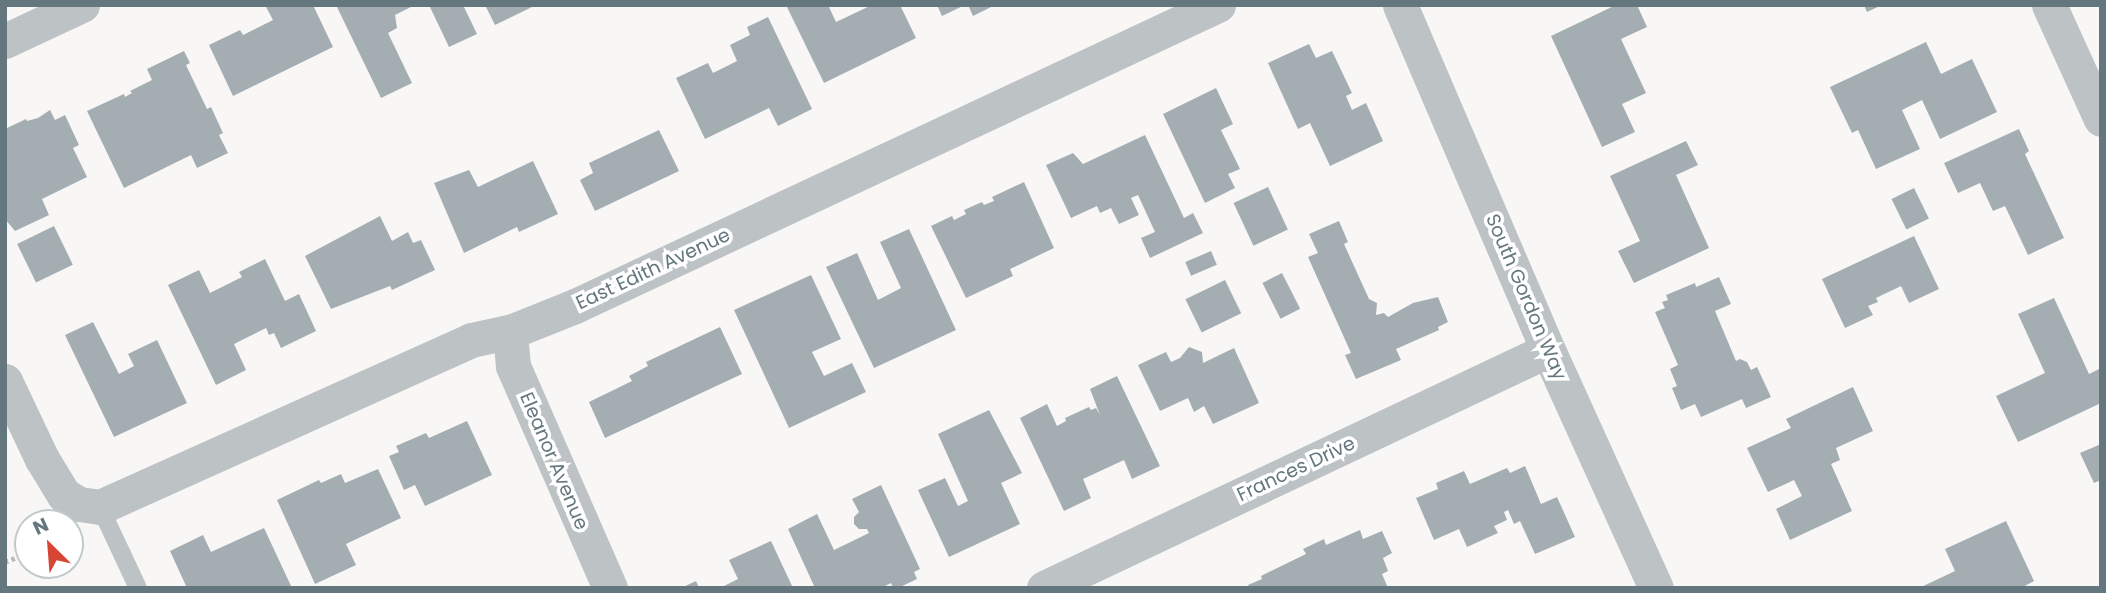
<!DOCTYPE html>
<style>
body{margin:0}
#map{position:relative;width:2106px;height:593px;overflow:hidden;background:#f8f7f5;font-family:Poppins,sans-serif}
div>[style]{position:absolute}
.building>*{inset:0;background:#a4aeb2;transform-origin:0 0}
.path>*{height:4.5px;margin-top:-2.25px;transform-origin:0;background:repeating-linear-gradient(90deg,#b8bcbe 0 3.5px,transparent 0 7px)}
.service>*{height:18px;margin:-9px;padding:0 9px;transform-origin:9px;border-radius:9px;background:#bdc3c5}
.minor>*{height:35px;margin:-17.5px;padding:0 17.5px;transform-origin:17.5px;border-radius:17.5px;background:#bdc3c5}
span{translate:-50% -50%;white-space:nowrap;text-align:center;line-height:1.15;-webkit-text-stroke:7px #fff;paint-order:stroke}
.street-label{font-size:19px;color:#65777e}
.frame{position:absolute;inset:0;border:7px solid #65777e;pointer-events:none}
.north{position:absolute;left:14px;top:509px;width:70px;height:70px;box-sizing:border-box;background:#fff;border:2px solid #c1c9cb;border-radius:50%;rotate:335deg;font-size:19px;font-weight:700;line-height:28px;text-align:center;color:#65777e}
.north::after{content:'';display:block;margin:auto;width:24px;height:32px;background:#d74536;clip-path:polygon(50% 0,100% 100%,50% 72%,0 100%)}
</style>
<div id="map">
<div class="building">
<i style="clip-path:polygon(270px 5px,313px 5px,333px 47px,233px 96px,209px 45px,240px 30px,243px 35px,273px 20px,266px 7px)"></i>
<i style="clip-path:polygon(336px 5px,415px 5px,395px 15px,397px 28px,388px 33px,412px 83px,381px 98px)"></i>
<i style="clip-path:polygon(429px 5px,463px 5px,477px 34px,449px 47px)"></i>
<i style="clip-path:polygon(485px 5px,532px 5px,532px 7px,495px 25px)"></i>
<i style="clip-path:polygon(786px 5px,828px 5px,836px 22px,872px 5px,900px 5px,916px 38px,824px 83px)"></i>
<i style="clip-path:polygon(937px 5px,965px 5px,942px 16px)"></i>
<i style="clip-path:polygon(968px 5px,995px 5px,973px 16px)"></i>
<i style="clip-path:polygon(1616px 5px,1637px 5px,1647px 27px,1621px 39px,1646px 93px,1622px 104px,1635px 132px,1602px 147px,1551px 36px)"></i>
<i style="clip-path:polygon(1864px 5px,1882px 5px,1867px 12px)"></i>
<i style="clip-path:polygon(768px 17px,812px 109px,778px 126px,769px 108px,705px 139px,676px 78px,708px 63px,713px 73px,737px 61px,730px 45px,750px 35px,747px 27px)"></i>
<i style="clip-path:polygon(1926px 42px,1941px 74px,1972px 59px,1997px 112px,1940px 139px,1922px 100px,1902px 110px,1920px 149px,1876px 169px,1858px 130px,1852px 133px,1830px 87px)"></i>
<i style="clip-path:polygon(1309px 44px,1316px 58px,1332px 51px,1352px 93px,1346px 96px,1352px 110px,1366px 103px,1383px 141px,1330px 166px,1310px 123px,1298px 129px,1268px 63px)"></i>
<i style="clip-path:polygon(184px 51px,190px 63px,186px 65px,207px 109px,211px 107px,223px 133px,219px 135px,228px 153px,197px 168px,191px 155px,124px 188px,87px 111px,124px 94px,125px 97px,132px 93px,130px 91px,152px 80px,147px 69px)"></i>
<i style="clip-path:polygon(1216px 88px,1233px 124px,1221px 130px,1240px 169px,1228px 174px,1235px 188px,1205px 203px,1163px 114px)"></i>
<i style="clip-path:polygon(50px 110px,55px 120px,65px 115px,79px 145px,73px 148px,87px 177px,42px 199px,49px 215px,15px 231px,5px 219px,5px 129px,26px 119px,27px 121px,38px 118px)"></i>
<i style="clip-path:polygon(2019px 129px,2029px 151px,2025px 154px,2064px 238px,2028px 255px,2005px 206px,1993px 211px,1980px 183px,1958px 193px,1944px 163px)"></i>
<i style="clip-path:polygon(659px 130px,679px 171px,595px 211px,580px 180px,593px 173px,589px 163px)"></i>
<i style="clip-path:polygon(1145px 135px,1184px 218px,1193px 213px,1203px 233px,1150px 258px,1141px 238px,1155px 232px,1138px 195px,1131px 198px,1139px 215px,1119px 224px,1111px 208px,1100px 213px,1097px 206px,1071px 218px,1046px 165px,1073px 153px,1083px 164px)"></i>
<i style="clip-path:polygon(1686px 141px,1698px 165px,1676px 175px,1709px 248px,1634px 283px,1618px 251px,1640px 241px,1610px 176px)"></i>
<i style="clip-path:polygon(533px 161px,558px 214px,519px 232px,517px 227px,464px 253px,434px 183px,469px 170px,478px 187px)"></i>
<i style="clip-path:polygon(1024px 182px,1054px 248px,1010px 269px,1013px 276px,966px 298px,931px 226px,952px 216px,954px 220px,966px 214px,964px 210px,982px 202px,984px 205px,994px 201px,992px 197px)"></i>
<i style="left:1268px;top:187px;width:47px;height:38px;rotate:65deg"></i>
<i style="left:1914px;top:188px;width:34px;height:25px;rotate:64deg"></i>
<i style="clip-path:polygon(380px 216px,392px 241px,408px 232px,413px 243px,421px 240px,435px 270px,392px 290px,390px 286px,331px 309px,305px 256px)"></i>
<i style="clip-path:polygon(1339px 221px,1348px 242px,1344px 244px,1369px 299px,1377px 303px,1376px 315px,1384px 313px,1388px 317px,1413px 303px,1438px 297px,1448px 322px,1438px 327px,1439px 330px,1396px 349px,1401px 360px,1356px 379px,1345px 355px,1351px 353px,1308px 257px,1318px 253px,1309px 234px)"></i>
<i style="left:54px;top:226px;width:43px;height:41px;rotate:64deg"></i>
<i style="clip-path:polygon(909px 229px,956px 330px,874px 368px,826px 267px,857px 253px,878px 300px,901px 288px,880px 242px)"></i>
<i style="clip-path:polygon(1914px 236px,1939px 289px,1909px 303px,1901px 286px,1876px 298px,1878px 302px,1868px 306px,1873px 315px,1845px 328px,1822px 279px)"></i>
<i style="left:1211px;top:251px;width:15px;height:28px;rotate:67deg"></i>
<i style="clip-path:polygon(265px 259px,285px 301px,299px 294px,316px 331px,281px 348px,274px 333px,269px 335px,266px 328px,234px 344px,246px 370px,216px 385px,168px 285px,199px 270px,210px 293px,242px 277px,239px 272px)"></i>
<i style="left:1282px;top:273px;width:40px;height:22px;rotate:63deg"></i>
<i style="clip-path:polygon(811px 275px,841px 339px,812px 352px,824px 376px,852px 363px,866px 392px,789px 428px,734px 310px)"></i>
<i style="clip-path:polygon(1719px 277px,1731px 304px,1715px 311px,1736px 361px,1740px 359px,1747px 362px,1751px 370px,1757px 367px,1771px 397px,1746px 408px,1742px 399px,1701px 417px,1695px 404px,1681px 410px,1672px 388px,1677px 386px,1670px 369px,1678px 365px,1655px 312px,1665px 308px,1662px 302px,1668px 300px,1666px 295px,1695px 283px,1696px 287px)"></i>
<i style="left:1225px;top:280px;width:37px;height:44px;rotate:64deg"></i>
<i style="clip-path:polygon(2054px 298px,2089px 374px,2101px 368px,2101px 403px,2018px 442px,1996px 396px,2045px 373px,2018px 314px)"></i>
<i style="clip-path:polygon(93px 322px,119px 374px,134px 366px,128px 354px,157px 340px,187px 403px,114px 437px,65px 335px)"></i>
<i style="clip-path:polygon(720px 327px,742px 374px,605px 438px,589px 402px,632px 381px,629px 376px,648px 366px,646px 362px)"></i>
<i style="clip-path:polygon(1189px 347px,1202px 352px,1203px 363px,1234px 348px,1259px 403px,1213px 424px,1204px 406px,1194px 412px,1188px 398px,1160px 411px,1138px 365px,1166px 352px,1171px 362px,1180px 358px)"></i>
<i style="clip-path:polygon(1117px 376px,1160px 466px,1132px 479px,1124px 460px,1083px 479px,1091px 498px,1064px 511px,1020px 418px,1047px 404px,1057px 426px,1066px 421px,1065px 418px,1089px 407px,1091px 410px,1096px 408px,1100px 415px,1090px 389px)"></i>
<i style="clip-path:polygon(1853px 387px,1873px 431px,1836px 448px,1840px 460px,1831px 464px,1852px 511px,1790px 540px,1776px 509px,1802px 496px,1794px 480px,1768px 492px,1747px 448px,1791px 428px,1786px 419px)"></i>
<i style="clip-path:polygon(989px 410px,1022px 473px,1001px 483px,1020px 524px,949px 557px,918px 490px,945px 478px,958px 506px,968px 501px,938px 434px)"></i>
<i style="clip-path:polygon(467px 421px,492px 475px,425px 506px,415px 485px,404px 490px,389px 456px,399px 452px,396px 446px,426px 433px,429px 438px)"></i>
<i style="clip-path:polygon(2101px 444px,2101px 480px,2094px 483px,2080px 453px)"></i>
<i style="clip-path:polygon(1525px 466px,1541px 504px,1557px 497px,1575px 537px,1535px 554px,1520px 521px,1514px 524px,1508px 510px,1504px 512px,1507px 520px,1494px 526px,1498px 533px,1467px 547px,1459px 529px,1434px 540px,1416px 498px,1438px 489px,1436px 483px,1464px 471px,1470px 484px,1507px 468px,1510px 473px)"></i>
<i style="clip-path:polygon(378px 469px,401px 518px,346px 544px,356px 565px,315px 584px,277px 500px,319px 480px,321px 483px,341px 474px,345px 483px)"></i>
<i style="clip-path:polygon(881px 485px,920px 569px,914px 572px,917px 579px,898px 588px,893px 588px,891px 583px,881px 588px,815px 588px,788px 529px,817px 514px,834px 550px,869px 533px,867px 529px,859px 529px,854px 524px,854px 517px,859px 512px,852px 499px)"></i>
<i style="clip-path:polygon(2006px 521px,2034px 581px,2021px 588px,1919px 588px,1955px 571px,1945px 549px)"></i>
<i style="clip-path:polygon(264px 528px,292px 588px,187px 588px,170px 551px,203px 535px,211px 552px)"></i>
<i style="clip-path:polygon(1360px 530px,1363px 539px,1382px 531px,1392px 553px,1383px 558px,1388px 571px,1382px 574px,1388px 588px,1250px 588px,1248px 585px,1262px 579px,1261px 576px,1306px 554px,1303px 549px,1324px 539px,1326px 545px)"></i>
<i style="clip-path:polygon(771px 541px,793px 588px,720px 588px,738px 579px,729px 560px)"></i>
<i style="clip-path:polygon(696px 581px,699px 588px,681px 588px)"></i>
</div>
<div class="path">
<i style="left:5px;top:562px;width:25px;rotate:-23deg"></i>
</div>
<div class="service">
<i style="left:100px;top:507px;width:89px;rotate:64.9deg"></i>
</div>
<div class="minor">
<i style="left:1400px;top:5px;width:375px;rotate:66.8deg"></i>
<i style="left:1548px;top:350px;width:261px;rotate:65.6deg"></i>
<i style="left:2049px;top:5px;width:125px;rotate:65.5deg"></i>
<i style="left:5px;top:41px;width:85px;rotate:-25.1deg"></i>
<i style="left:510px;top:332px;width:34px;rotate:85deg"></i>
<i style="left:513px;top:366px;width:242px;rotate:66.4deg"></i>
<i style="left:5px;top:381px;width:86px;rotate:64.6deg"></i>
<i style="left:42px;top:459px;width:42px;rotate:58.6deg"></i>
<i style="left:64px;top:495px;width:17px;rotate:31deg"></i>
<i style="left:79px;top:504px;width:21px;rotate:8deg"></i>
<i style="left:100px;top:507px;width:407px;rotate:-24.2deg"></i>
<i style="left:471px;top:340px;width:40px;rotate:-12deg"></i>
<i style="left:510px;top:332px;width:70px;rotate:-21.8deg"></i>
<i style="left:575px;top:306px;width:710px;rotate:-25.09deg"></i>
<i style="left:1044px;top:588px;width:557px;rotate:-25.28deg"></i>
</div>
<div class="street-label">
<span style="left:653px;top:269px;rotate:-25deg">East Edith Avenue</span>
<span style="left:1526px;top:297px;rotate:67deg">South Gordon Way</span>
<span style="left:554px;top:461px;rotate:67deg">Eleanor Avenue</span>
<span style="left:1296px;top:469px;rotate:-25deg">Frances Drive</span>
</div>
<div class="frame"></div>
<div class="north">N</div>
</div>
